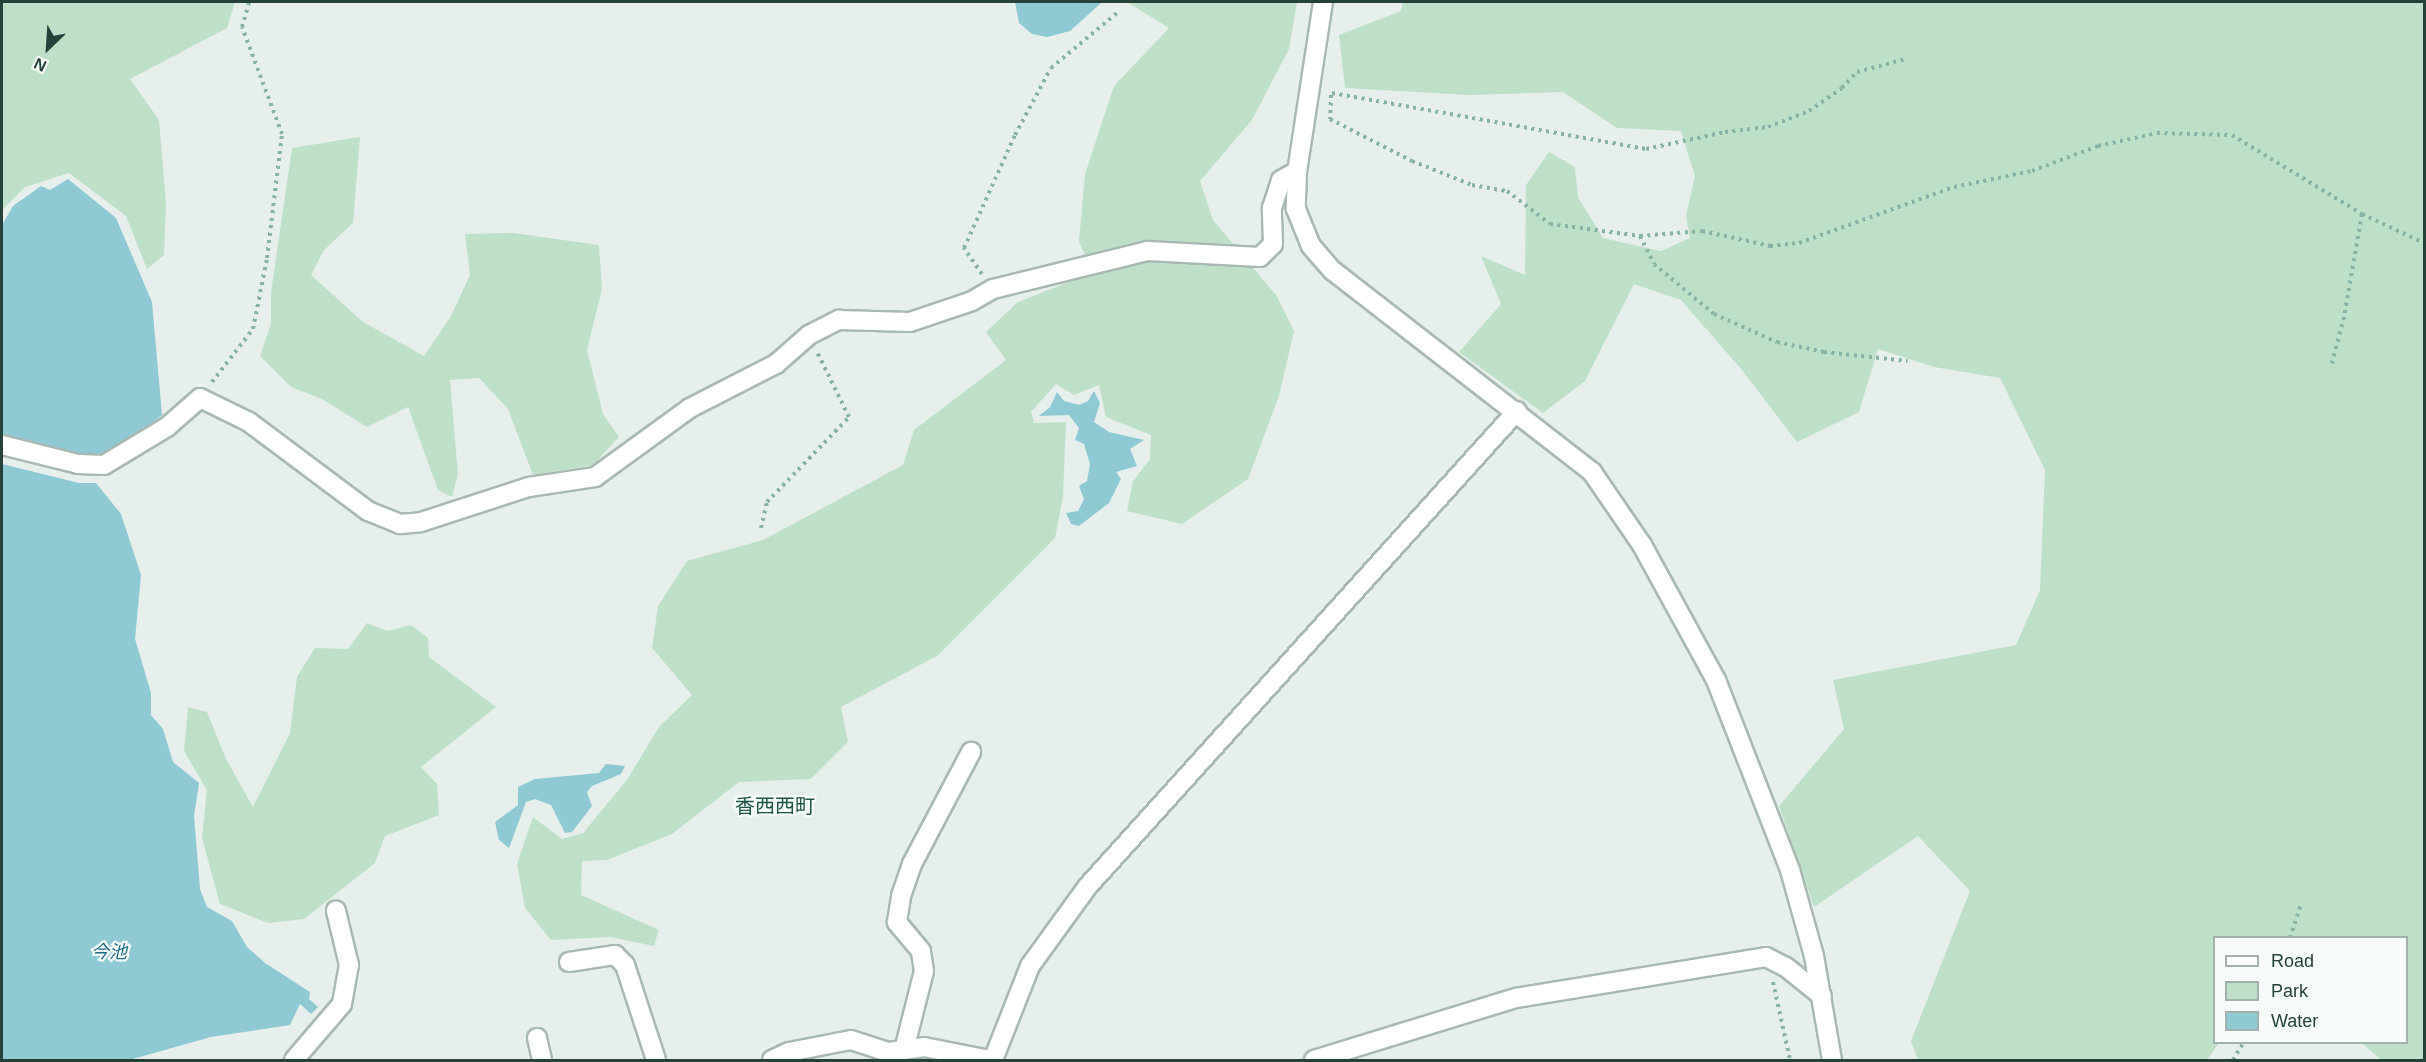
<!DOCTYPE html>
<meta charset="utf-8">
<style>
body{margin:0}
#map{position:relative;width:2426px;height:1062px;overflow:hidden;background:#e6efeb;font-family:Arial,"Noto Sans JP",sans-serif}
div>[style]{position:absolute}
.green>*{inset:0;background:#bfe0c8}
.water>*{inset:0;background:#8ec9d4}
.path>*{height:4px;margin-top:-2px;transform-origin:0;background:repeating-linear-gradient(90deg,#86b3a5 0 3px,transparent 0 7.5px)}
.roads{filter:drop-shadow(2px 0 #a8b8b2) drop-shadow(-2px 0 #a8b8b2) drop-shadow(0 2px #a8b8b2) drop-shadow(0 -2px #a8b8b2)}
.minor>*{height:18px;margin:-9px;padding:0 9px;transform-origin:9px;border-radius:9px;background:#fff}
span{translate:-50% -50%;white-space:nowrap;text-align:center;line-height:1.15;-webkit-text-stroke:4.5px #f7fbf9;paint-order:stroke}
.water-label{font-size:18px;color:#1c6f80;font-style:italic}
.quarter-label{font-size:20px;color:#1f5548}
.frame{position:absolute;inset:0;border:3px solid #24423a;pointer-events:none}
.legend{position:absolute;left:2213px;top:936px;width:195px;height:108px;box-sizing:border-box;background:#f7fbf9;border:2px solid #a3b1ad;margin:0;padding:8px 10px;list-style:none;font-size:18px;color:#24423a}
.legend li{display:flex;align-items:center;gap:12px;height:30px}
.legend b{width:30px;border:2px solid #a3b1ad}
.north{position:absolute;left:18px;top:18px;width:60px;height:60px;-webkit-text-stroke:4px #f7fbf9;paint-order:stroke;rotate:205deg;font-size:16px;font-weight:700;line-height:24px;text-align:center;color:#24423a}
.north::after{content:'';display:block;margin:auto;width:21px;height:27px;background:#24423a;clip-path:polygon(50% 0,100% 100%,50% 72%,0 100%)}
</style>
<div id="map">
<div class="green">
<i style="clip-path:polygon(2px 2px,235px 2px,227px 28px,130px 79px,159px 120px,166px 203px,164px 255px,147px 269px,126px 216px,69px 173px,25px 187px,2px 210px)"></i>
<i style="clip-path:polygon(1127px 2px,1297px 2px,1289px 49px,1252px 120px,1200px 181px,1213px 220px,1276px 295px,1294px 331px,1279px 396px,1248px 479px,1182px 524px,1127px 511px,1133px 481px,1150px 459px,1151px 435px,1106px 417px,1099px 385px,1074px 395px,1056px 384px,1031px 412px,1034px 423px,1066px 422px,1063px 497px,1055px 538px,937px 656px,841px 707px,848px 742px,811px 779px,739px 782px,672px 834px,607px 860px,582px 861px,581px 895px,659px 930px,654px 946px,610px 937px,551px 940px,525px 908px,517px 864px,533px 817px,562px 839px,583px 833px,627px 780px,659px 727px,692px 695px,652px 648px,658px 606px,687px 561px,763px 540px,903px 465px,914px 430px,1006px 360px,986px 332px,1018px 302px,1092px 273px,1079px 241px,1085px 174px,1114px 86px,1169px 28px)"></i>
<i style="clip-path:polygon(1403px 2px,2424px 2px,2424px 1060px,2381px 1060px,2362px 1043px,2406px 1042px,2406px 938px,2214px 938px,2214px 1042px,2219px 1043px,2207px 1060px,1918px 1060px,1911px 1041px,1970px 891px,1918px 836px,1814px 907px,1779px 806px,1844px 729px,1833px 680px,2016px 645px,2040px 590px,2045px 470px,2000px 378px,1934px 367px,1878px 349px,1859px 412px,1797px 442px,1742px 370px,1681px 300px,1634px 284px,1585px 381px,1543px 413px,1459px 352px,1501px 304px,1481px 256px,1525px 275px,1526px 185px,1549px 152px,1575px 167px,1578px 197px,1603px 238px,1661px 251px,1690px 238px,1686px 216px,1695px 176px,1681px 131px,1617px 128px,1563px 92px,1469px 95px,1345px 88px,1339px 35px,1401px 11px)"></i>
<i style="clip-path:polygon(360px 137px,353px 223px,324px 250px,311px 275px,363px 322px,424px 356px,451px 316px,470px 275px,465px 234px,513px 233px,599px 245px,602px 289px,587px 350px,603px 414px,619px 437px,593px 465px,533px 475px,508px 409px,479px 378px,450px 380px,458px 474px,452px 497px,438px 490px,408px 407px,367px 427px,322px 399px,291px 387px,260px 356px,271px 324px,271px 293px,292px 148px)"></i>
<i style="clip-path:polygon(367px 623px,387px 631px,411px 625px,428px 638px,429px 657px,496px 707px,421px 767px,437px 784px,439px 815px,385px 836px,375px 863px,304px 919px,268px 923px,220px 904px,202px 838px,207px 790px,184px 751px,188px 707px,207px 712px,226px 759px,253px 807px,290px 733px,297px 677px,315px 648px,348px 649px)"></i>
</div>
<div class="water">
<i style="clip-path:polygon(1015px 2px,1102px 2px,1070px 31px,1047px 37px,1032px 34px,1019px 23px)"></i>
<i style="clip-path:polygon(68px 179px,116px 218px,152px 302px,162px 415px,133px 438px,92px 457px,2px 435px,2px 225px,13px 206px,41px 186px,50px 190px)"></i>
<i style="clip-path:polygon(1094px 391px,1100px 403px,1094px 422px,1109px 432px,1144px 440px,1130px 449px,1137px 466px,1116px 472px,1121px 479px,1109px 503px,1079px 526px,1071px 524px,1066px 513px,1078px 511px,1084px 499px,1079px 486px,1087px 481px,1090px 464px,1084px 444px,1075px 440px,1079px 428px,1069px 415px,1039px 416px,1050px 407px,1057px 392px,1064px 401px,1079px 405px,1088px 401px)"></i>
<i style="clip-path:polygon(2px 464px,79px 483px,96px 483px,121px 514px,141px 575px,135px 639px,151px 693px,151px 715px,163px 729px,173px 762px,199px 783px,194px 816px,200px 889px,207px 907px,232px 921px,247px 947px,265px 963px,310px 992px,309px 999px,318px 1007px,311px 1014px,300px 1004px,290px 1025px,211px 1037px,129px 1060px,2px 1060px)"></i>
<i style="clip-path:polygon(606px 764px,625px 766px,621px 774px,592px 786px,587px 792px,592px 806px,572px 832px,565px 833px,551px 805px,535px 799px,526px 802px,509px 848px,499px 840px,495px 822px,518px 805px,518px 787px,535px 779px,599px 773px)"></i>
</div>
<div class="path">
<i style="left:1332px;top:93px;width:319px;rotate:10.1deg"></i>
<i style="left:1646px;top:149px;width:81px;rotate:-12.1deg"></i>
<i style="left:1725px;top:132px;width:43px;rotate:-6.6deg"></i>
<i style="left:1768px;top:127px;width:44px;rotate:-21.3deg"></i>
<i style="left:1809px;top:111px;width:40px;rotate:-34.9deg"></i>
<i style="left:1842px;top:88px;width:22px;rotate:-47deg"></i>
<i style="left:1857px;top:72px;width:51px;rotate:-14.9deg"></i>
<i style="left:1331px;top:95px;width:24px;rotate:92deg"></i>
<i style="left:1330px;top:119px;width:92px;rotate:27.1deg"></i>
<i style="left:1412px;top:161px;width:65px;rotate:21.8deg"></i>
<i style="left:1472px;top:185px;width:36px;rotate:10deg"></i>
<i style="left:1507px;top:191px;width:54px;rotate:37.5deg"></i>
<i style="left:1550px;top:224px;width:91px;rotate:7.6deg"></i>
<i style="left:1640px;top:236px;width:62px;rotate:-4.6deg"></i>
<i style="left:1702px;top:231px;width:70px;rotate:12.4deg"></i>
<i style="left:1770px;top:246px;width:29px;rotate:-6deg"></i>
<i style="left:1799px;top:243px;width:165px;rotate:-19.9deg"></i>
<i style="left:1954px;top:187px;width:80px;rotate:-11.6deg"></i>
<i style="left:2032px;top:171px;width:71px;rotate:-20.7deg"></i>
<i style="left:2098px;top:146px;width:60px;rotate:-12.4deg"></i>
<i style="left:2157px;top:133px;width:75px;rotate:1.5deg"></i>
<i style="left:2232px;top:135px;width:152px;rotate:31.3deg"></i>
<i style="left:2362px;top:214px;width:105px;rotate:99.9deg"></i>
<i style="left:2344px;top:317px;width:48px;rotate:104.6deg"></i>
<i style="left:2362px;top:214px;width:68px;rotate:25.1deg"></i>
<i style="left:1640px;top:236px;width:31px;rotate:63deg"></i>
<i style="left:1654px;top:264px;width:78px;rotate:39.8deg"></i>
<i style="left:1714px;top:314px;width:69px;rotate:24deg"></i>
<i style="left:1777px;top:342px;width:48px;rotate:12deg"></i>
<i style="left:1824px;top:352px;width:84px;rotate:6.1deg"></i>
<i style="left:982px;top:274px;width:32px;rotate:-125deg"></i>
<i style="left:964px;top:248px;width:124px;rotate:-65.7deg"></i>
<i style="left:1015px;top:135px;width:76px;rotate:-61.8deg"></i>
<i style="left:1051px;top:68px;width:87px;rotate:-39.9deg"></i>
<i style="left:212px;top:382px;width:67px;rotate:-52.3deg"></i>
<i style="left:253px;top:329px;width:72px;rotate:-78.8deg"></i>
<i style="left:267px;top:258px;width:125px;rotate:-83.1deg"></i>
<i style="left:282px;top:134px;width:114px;rotate:-110.5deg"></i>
<i style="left:242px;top:27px;width:26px;rotate:-74deg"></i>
<i style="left:761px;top:528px;width:27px;rotate:-77deg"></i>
<i style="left:767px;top:502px;width:118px;rotate:-46deg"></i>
<i style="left:849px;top:417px;width:72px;rotate:-116.2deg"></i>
<i style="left:2290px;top:938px;width:36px;rotate:-72deg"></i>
<i style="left:1773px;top:982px;width:80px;rotate:77.7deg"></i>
<i style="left:2233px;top:1060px;width:21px;rotate:-59deg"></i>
</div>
<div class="roads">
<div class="minor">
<i style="left:1323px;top:2px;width:171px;rotate:98.7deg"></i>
<i style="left:1297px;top:171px;width:38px;rotate:92deg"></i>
<i style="left:1296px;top:209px;width:40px;rotate:68deg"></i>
<i style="left:1311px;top:246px;width:33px;rotate:49deg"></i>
<i style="left:1333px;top:271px;width:328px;rotate:37.8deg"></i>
<i style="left:1592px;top:472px;width:88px;rotate:55.6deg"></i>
<i style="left:1642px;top:545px;width:154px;rotate:61.3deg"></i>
<i style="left:1716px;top:680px;width:204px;rotate:68.7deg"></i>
<i style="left:1790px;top:870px;width:89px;rotate:74.4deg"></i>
<i style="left:1814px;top:956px;width:106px;rotate:80.2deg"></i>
<i style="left:2px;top:445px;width:78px;rotate:14deg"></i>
<i style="left:78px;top:464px;width:26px;rotate:2deg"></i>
<i style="left:104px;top:465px;width:74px;rotate:-31.1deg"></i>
<i style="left:167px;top:427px;width:44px;rotate:-41.3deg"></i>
<i style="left:200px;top:398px;width:55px;rotate:26.1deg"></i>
<i style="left:249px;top:422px;width:149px;rotate:36.8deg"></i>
<i style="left:368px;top:511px;width:35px;rotate:22deg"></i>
<i style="left:400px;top:524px;width:21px;rotate:-5deg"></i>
<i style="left:421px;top:522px;width:114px;rotate:-18deg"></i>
<i style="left:529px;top:487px;width:67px;rotate:-8.6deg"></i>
<i style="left:595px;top:477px;width:117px;rotate:-36deg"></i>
<i style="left:690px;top:408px;width:97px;rotate:-27.1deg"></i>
<i style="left:776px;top:364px;width:44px;rotate:-41.3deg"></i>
<i style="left:809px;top:335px;width:34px;rotate:-27deg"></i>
<i style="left:839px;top:320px;width:71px;rotate:1.6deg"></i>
<i style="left:910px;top:322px;width:65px;rotate:-18.7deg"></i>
<i style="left:972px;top:301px;width:24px;rotate:-30deg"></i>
<i style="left:993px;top:289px;width:160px;rotate:-13.8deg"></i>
<i style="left:1148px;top:251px;width:112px;rotate:3.1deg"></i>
<i style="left:1260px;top:257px;width:18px;rotate:-45deg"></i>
<i style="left:1273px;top:244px;width:36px;rotate:-92deg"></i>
<i style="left:1272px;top:208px;width:29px;rotate:-72deg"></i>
<i style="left:1281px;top:180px;width:18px;rotate:-29deg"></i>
<i style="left:569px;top:962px;width:47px;rotate:-8.7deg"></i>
<i style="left:615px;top:955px;width:14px;rotate:45deg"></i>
<i style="left:625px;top:965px;width:100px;rotate:71.9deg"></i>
<i style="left:537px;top:1038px;width:23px;rotate:77deg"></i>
<i style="left:904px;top:1050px;width:81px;rotate:-75.8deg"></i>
<i style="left:924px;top:971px;width:20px;rotate:-99deg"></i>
<i style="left:921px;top:951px;width:38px;rotate:-130deg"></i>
<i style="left:897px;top:922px;width:26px;rotate:-81deg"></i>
<i style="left:901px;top:896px;width:34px;rotate:-71deg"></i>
<i style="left:912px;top:864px;width:127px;rotate:-62.2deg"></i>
<i style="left:294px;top:1060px;width:74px;rotate:-49.4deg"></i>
<i style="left:342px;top:1004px;width:40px;rotate:-80deg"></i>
<i style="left:349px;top:965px;width:56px;rotate:-103.5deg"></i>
<i style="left:772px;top:1060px;width:19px;rotate:-25deg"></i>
<i style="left:789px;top:1052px;width:63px;rotate:-11deg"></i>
<i style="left:851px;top:1040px;width:40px;rotate:18deg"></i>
<i style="left:889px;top:1052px;width:35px;rotate:-8deg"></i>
<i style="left:924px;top:1047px;width:66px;rotate:11.3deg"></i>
<i style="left:993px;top:1060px;width:101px;rotate:-68.5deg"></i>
<i style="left:1030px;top:966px;width:99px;rotate:-54.1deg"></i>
<i style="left:1088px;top:886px;width:640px;rotate:-47.91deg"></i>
<i style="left:1314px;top:1060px;width:211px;rotate:-17.1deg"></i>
<i style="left:1516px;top:998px;width:253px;rotate:-9.3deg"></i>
<i style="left:1766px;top:957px;width:22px;rotate:27deg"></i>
<i style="left:1786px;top:967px;width:46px;rotate:38.9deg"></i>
</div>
</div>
<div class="water-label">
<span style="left:109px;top:952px">今池</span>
</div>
<div class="quarter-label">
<span style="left:775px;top:806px">香西西町</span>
</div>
<div class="frame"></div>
<ul class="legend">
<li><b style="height:8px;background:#fff"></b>Road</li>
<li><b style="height:16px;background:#bfe0c8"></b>Park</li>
<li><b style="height:16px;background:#8ec9d4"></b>Water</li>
</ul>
<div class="north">N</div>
</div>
